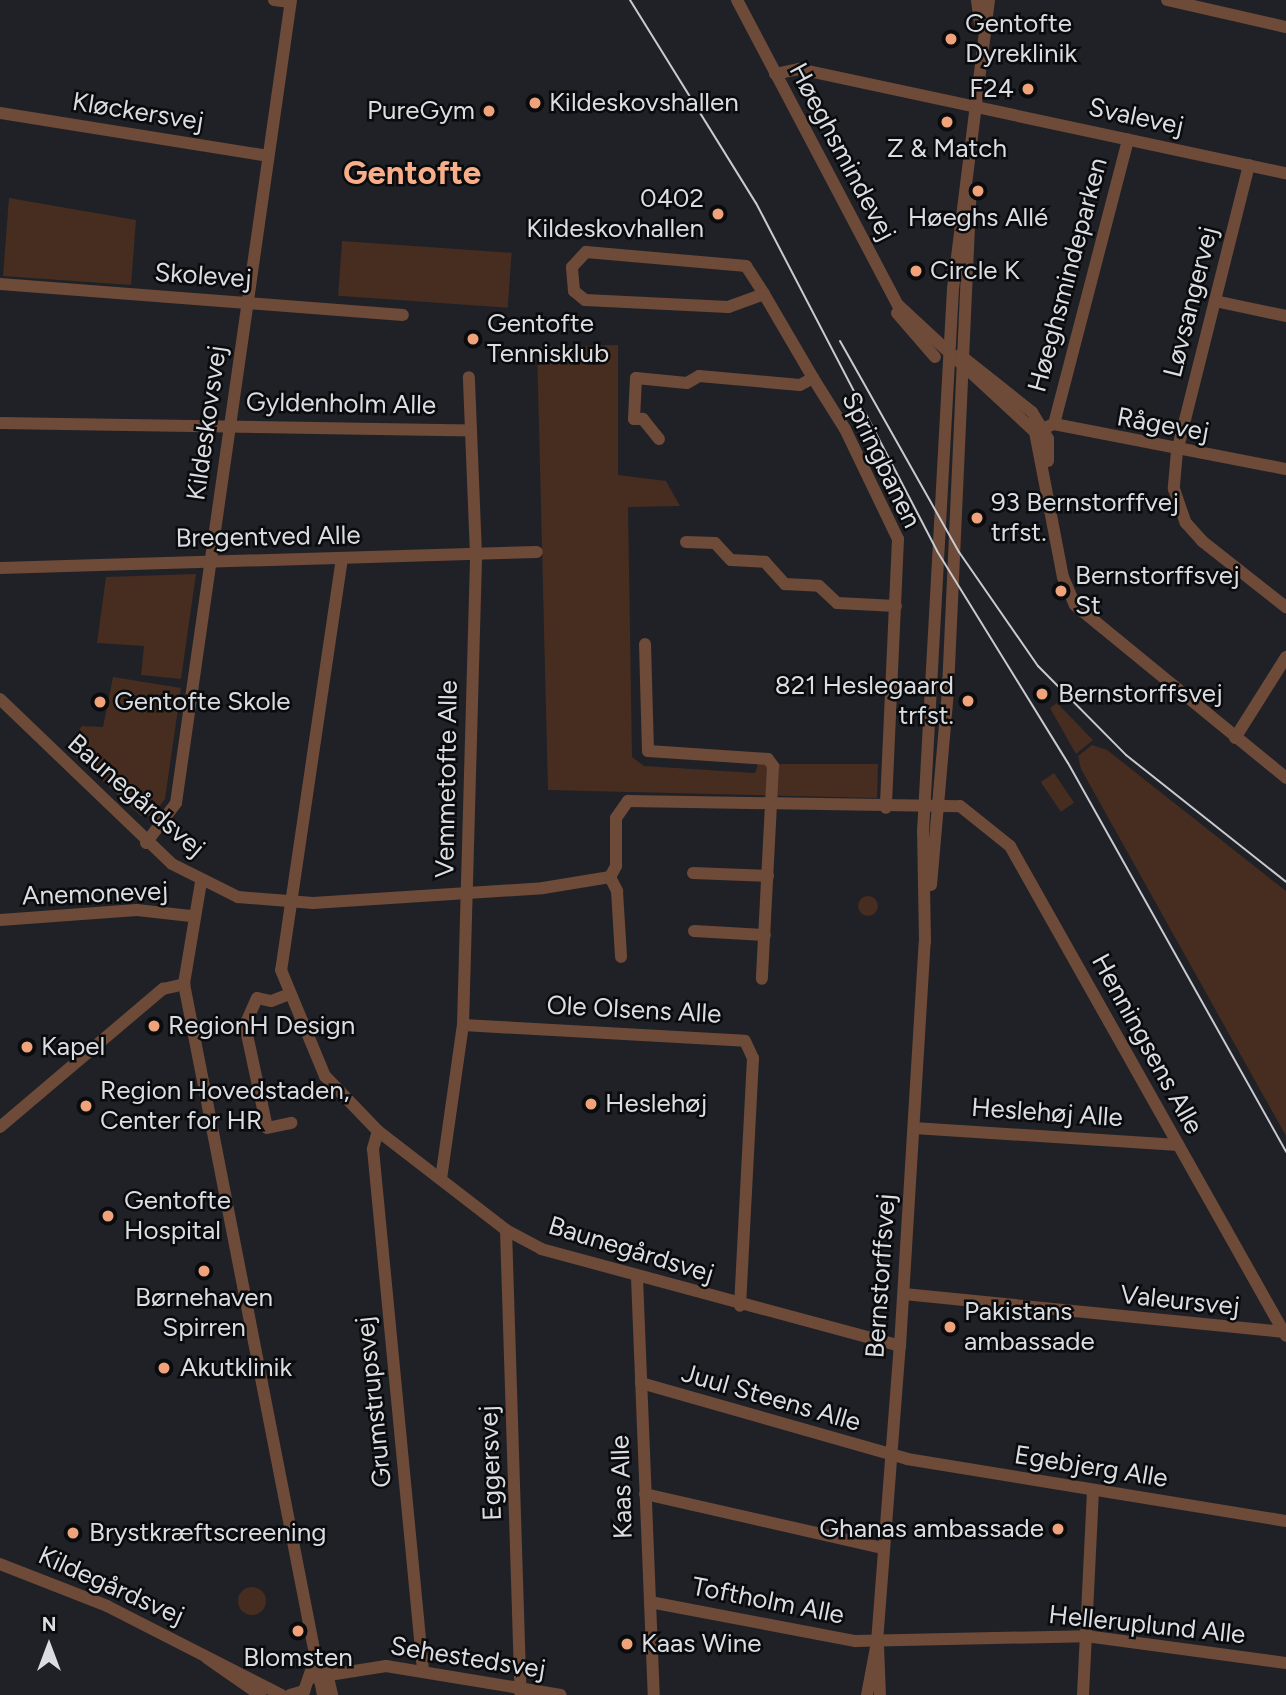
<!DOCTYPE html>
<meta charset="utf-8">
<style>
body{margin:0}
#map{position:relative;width:1286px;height:1695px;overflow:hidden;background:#1f2127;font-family:Figtree,sans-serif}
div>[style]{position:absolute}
.green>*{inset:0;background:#462d20;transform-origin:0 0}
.round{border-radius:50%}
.minor>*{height:12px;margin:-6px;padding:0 6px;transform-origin:6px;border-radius:6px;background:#6e4a38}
.tram>*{height:2px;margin:-1px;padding:0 1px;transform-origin:1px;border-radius:1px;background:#c9cacf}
.dots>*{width:19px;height:19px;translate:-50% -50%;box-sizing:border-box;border:4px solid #0a0b0d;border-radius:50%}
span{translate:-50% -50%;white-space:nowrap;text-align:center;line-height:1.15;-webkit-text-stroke:5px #0a0b0d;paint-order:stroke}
.poi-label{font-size:26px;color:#dcdde2}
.left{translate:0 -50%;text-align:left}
.right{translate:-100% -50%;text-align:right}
.street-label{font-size:26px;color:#dcdde2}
.district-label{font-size:33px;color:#f8ae89;font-weight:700}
.north{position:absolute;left:14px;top:1611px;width:70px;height:70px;-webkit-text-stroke:5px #0a0b0d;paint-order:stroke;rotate:0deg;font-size:19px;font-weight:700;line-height:28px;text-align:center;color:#dcdde2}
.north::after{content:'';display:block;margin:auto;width:24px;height:32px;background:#dcdde2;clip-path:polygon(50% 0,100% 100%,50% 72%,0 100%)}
</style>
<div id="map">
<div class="green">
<i style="clip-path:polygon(9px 198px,136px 220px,131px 285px,3px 276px)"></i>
<i style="left:342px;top:241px;width:170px;height:55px;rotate:4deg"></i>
<i style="clip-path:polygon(618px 345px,618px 475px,666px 481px,680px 506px,628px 507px,632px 757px,644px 766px,755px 773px,758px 764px,878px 764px,877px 798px,548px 790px,537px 347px)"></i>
<i style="clip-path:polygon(196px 574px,181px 679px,141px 675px,144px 646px,97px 643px,106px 577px)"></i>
<i style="clip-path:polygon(113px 677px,181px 688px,165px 799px,152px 816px,141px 816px,66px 747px,82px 726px,103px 727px)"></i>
<i style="clip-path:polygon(1057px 703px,1093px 740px,1076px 754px,1050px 708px)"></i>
<i style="clip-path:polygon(1092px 745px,1107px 750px,1286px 891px,1286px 1136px,1081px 769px,1078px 756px)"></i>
<i style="left:1054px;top:773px;width:36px;height:16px;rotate:56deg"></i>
<i class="round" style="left:858px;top:896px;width:20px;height:20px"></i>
<i class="round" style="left:238px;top:1587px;width:28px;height:28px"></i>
</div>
<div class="minor">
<i style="left:274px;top:0;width:16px;rotate:7deg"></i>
<i style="left:737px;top:0;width:345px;rotate:62.2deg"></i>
<i style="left:898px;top:305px;width:187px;rotate:42.8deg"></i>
<i style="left:1035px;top:432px;width:148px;rotate:79.1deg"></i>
<i style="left:1063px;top:577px;width:30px;rotate:67deg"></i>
<i style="left:1075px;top:605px;width:273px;rotate:39.3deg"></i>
<i style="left:977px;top:0;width:23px;rotate:83deg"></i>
<i style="left:1167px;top:0;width:122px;rotate:12.8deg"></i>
<i style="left:775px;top:74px;width:25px;rotate:-12deg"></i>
<i style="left:799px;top:69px;width:498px;rotate:12.1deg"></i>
<i style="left:0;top:113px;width:271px;rotate:9.1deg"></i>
<i style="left:1249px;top:165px;width:295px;rotate:104.1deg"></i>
<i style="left:1177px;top:451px;width:38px;rotate:95deg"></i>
<i style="left:1174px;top:489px;width:36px;rotate:71deg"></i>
<i style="left:1186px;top:523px;width:24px;rotate:48deg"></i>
<i style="left:1202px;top:541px;width:107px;rotate:38.2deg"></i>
<i style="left:0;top:284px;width:404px;rotate:4.4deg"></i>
<i style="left:764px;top:294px;width:38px;rotate:160deg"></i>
<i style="left:728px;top:307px;width:143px;rotate:-177.2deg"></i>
<i style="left:585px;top:300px;width:14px;rotate:-141deg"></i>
<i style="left:574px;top:291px;width:24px;rotate:-95deg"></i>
<i style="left:572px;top:267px;width:21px;rotate:-47deg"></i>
<i style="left:586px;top:252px;width:161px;rotate:5deg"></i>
<i style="left:746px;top:266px;width:33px;rotate:57deg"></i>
<i style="left:764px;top:294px;width:97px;rotate:59.7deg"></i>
<i style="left:813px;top:378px;width:60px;rotate:57.9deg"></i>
<i style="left:845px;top:429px;width:122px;rotate:64.3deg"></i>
<i style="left:898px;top:539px;width:269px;rotate:92.6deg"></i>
<i style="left:1215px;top:301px;width:73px;rotate:11.9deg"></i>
<i style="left:897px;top:313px;width:58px;rotate:49.2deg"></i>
<i style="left:960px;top:355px;width:92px;rotate:38.4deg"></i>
<i style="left:1032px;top:412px;width:31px;rotate:59deg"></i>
<i style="left:1048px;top:439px;width:22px;rotate:90deg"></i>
<i style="left:0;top:423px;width:471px;rotate:0.9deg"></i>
<i style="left:1054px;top:424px;width:294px;rotate:-75.4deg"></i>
<i style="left:1035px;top:432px;width:21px;rotate:-23deg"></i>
<i style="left:1054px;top:424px;width:236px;rotate:11deg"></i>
<i style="left:659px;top:439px;width:26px;rotate:-129deg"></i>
<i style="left:643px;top:419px;width:9px;rotate:180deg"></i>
<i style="left:634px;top:419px;width:41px;rotate:-87.2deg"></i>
<i style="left:636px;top:378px;width:51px;rotate:5.6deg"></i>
<i style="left:687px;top:383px;width:14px;rotate:-30deg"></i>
<i style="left:699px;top:376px;width:101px;rotate:5.1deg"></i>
<i style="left:800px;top:385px;width:15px;rotate:-28deg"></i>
<i style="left:686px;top:542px;width:29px;rotate:2deg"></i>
<i style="left:715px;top:543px;width:23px;rotate:47deg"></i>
<i style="left:731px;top:560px;width:34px;rotate:3deg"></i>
<i style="left:765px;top:562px;width:30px;rotate:48deg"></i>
<i style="left:785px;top:584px;width:34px;rotate:3deg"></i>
<i style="left:819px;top:586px;width:25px;rotate:43deg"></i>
<i style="left:837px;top:603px;width:59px;rotate:2.9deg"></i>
<i style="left:342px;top:558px;width:416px;rotate:98.4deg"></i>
<i style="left:281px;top:970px;width:115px;rotate:67.5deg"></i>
<i style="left:325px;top:1076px;width:76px;rotate:46.1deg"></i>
<i style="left:378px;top:1131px;width:162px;rotate:37.7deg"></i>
<i style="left:506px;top:1230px;width:40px;rotate:28deg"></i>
<i style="left:541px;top:1249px;width:372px;rotate:15.1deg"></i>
<i style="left:0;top:568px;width:537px;rotate:-1.71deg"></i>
<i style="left:645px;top:644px;width:107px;rotate:88.4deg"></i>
<i style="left:648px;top:751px;width:120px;rotate:3.8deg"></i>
<i style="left:768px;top:759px;width:9px;rotate:54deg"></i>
<i style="left:773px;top:766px;width:213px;rotate:93deg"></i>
<i style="left:0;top:699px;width:238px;rotate:43.8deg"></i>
<i style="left:172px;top:864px;width:74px;rotate:26.6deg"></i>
<i style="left:238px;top:897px;width:75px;rotate:4.6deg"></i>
<i style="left:313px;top:903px;width:230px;rotate:-3.7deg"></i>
<i style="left:543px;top:888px;width:68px;rotate:-9.3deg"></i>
<i style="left:1235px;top:738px;width:96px;rotate:-57.8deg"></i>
<i style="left:146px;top:843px;width:50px;rotate:-53.1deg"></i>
<i style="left:176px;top:803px;width:811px;rotate:-81.85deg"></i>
<i style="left:693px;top:873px;width:75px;rotate:2.3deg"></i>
<i style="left:610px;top:877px;width:13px;rotate:-61deg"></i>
<i style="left:616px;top:866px;width:48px;rotate:-90deg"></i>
<i style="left:616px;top:818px;width:21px;rotate:-55deg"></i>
<i style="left:628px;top:801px;width:332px;rotate:0.9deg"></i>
<i style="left:960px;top:806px;width:64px;rotate:38.7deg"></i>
<i style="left:1010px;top:846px;width:562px;rotate:60.61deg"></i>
<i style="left:610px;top:877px;width:16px;rotate:63deg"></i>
<i style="left:617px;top:891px;width:66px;rotate:86.5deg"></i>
<i style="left:201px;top:882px;width:103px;rotate:99.5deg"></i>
<i style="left:184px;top:984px;width:724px;rotate:78.94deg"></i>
<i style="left:931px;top:885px;width:197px;rotate:-85deg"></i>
<i style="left:948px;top:689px;width:499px;rotate:-87.4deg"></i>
<i style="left:0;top:920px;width:137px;rotate:-4.2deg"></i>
<i style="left:137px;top:910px;width:54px;rotate:6.3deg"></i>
<i style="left:694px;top:931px;width:71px;rotate:3.2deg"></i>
<i style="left:287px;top:995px;width:17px;rotate:159deg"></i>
<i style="left:271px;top:1001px;width:14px;rotate:-168deg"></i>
<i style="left:257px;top:998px;width:30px;rotate:114deg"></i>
<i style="left:245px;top:1025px;width:105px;rotate:77.9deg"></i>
<i style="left:267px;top:1128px;width:25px;rotate:-12deg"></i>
<i style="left:463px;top:1025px;width:282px;rotate:3.2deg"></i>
<i style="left:745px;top:1041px;width:19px;rotate:65deg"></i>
<i style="left:753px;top:1058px;width:248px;rotate:93deg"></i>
<i style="left:0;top:1127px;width:214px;rotate:-40.3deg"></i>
<i style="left:163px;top:989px;width:22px;rotate:-13deg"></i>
<i style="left:914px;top:1128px;width:265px;rotate:3.7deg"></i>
<i style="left:378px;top:1131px;width:19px;rotate:106deg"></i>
<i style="left:373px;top:1149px;width:523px;rotate:84.52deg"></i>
<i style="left:441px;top:1179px;width:156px;rotate:-81.9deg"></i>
<i style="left:463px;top:1025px;width:470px;rotate:-88.4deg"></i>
<i style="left:476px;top:555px;width:178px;rotate:-92.3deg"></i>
<i style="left:506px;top:1230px;width:465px;rotate:88.2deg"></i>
<i style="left:637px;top:1278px;width:417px;rotate:87.7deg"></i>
<i style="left:904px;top:1294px;width:382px;rotate:5.7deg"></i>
<i style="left:641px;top:1383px;width:277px;rotate:15.9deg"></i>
<i style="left:907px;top:1459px;width:384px;rotate:9.3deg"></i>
<i style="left:645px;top:1494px;width:244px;rotate:12.8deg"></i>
<i style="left:0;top:1564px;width:115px;rotate:21.4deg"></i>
<i style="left:107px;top:1606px;width:196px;rotate:27deg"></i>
<i style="left:650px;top:1602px;width:209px;rotate:10.8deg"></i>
<i style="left:855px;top:1641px;width:231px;rotate:-1.2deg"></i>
<i style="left:1086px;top:1636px;width:202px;rotate:7.7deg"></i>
<i style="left:878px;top:1646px;width:49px;rotate:87.7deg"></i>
<i style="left:207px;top:1658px;width:65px;rotate:34.9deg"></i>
<i style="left:327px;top:1673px;width:23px;rotate:77deg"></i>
<i style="left:310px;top:1678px;width:77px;rotate:-9deg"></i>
<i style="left:386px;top:1666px;width:177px;rotate:9.4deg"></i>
<i style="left:290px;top:1695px;width:15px;rotate:-16deg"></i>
<i style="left:304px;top:1691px;width:21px;rotate:-71deg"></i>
<i style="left:867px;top:1695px;width:54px;rotate:-79.3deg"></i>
<i style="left:877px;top:1642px;width:297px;rotate:-85.6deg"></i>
<i style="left:900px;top:1346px;width:405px;rotate:-86.5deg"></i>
<i style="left:925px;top:942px;width:110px;rotate:-91deg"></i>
<i style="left:923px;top:832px;width:544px;rotate:-86.84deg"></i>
<i style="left:953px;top:289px;width:291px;rotate:-82.9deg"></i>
<i style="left:1083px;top:1695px;width:204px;rotate:-87.2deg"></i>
</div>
<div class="tram">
<i style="left:630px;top:0;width:239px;rotate:58.2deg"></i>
<i style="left:756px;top:203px;width:392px;rotate:62.5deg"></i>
<i style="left:937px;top:551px;width:249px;rotate:58.3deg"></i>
<i style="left:1068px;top:763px;width:446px;rotate:60.7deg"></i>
<i style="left:840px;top:341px;width:242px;rotate:60.6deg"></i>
<i style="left:959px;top:552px;width:139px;rotate:55.3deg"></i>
<i style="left:1038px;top:666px;width:125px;rotate:45.3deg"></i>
<i style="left:1126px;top:755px;width:204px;rotate:38.4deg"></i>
</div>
<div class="dots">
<i style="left:951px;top:39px;background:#f0a27a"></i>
<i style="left:1028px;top:89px;background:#f0a27a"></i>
<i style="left:535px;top:103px;background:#f0a27a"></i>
<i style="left:489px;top:111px;background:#f0a27a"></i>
<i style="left:947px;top:122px;background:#f0a27a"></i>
<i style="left:978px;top:191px;background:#f0a27a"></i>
<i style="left:718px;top:214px;background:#f0a27a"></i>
<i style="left:916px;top:271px;background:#f0a27a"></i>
<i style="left:473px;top:339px;background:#f0a27a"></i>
<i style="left:977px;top:518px;background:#f0a27a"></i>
<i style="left:1061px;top:591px;background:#f0a27a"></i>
<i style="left:1042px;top:694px;background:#f0a27a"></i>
<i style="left:968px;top:701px;background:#f0a27a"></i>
<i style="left:100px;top:702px;background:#f0a27a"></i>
<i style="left:154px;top:1026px;background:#f0a27a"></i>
<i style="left:27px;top:1047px;background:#f0a27a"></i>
<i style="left:591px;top:1104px;background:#f0a27a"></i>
<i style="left:86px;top:1106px;background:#f0a27a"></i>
<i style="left:108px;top:1216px;background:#f0a27a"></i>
<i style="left:204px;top:1271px;background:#f0a27a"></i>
<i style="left:950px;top:1327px;background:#f0a27a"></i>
<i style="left:164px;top:1368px;background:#f0a27a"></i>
<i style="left:1058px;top:1529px;background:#f0a27a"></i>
<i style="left:73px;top:1533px;background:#f0a27a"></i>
<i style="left:298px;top:1631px;background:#f0a27a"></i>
<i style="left:627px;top:1644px;background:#f0a27a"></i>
</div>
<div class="poi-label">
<span class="left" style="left:965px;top:39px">Gentofte<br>Dyreklinik</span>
<span class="right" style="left:1014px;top:89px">F24</span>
<span class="left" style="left:549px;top:103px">Kildeskovshallen</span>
<span class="right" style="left:475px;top:111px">PureGym</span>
<span style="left:947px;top:149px">Z &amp; Match</span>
<span class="right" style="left:704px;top:214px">0402<br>Kildeskovhallen</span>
<span style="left:978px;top:218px">Høeghs Allé</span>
<span class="left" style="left:930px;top:271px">Circle K</span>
<span class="left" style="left:487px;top:339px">Gentofte<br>Tennisklub</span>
<span class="left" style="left:991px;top:518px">93 Bernstorffvej<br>trfst.</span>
<span class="left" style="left:1075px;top:591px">Bernstorffsvej<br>St</span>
<span class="right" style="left:954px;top:701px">821 Heslegaard<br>trfst.</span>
<span class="left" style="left:1058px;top:694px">Bernstorffsvej</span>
<span class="left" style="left:114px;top:702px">Gentofte Skole</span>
<span class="left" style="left:168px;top:1026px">RegionH Design</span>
<span class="left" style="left:41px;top:1047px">Kapel</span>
<span class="left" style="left:100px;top:1106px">Region Hovedstaden,<br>Center for HR</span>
<span class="left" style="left:605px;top:1104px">Heslehøj</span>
<span class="left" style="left:124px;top:1216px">Gentofte<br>Hospital</span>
<span style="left:204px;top:1313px">Børnehaven<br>Spirren</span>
<span class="left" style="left:964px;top:1327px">Pakistans<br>ambassade</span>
<span class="left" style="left:180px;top:1368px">Akutklinik</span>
<span class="right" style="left:1044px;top:1529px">Ghanas ambassade</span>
<span class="left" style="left:89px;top:1533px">Brystkræftscreening</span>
<span class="left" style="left:641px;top:1644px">Kaas Wine</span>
<span style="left:298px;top:1658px">Blomsten</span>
</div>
<div class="street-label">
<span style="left:138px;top:112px;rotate:9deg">Kløckersvej</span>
<span style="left:1136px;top:117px;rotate:12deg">Svalevej</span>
<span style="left:842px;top:152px;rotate:62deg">Høeghsmindevej</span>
<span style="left:1068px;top:275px;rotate:-75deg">Høeghsmindeparken</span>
<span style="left:203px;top:276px;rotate:4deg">Skolevej</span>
<span style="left:1191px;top:302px;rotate:-76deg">Løvsangervej</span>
<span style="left:341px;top:404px;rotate:1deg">Gyldenholm Alle</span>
<span style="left:207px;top:423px;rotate:-82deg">Kildeskovsvej</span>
<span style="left:1163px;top:425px;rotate:10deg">Rågevej</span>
<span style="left:881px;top:460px;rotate:64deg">Springbanen</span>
<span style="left:268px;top:537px;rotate:-1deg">Bregentved Alle</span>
<span style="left:447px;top:779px;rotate:-89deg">Vemmetofte Alle</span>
<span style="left:136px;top:796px;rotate:41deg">Baunegårdsvej</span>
<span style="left:95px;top:894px;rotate:-2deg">Anemonevej</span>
<span style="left:634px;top:1010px;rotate:3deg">Ole Olsens Alle</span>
<span style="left:1147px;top:1044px;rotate:61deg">Henningsens Alle</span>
<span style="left:1047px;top:1113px;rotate:4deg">Heslehøj Alle</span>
<span style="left:631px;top:1250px;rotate:17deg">Baunegårdsvej</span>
<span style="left:881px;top:1276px;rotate:-86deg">Bernstorffsvej</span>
<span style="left:1180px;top:1301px;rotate:6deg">Valeursvej</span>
<span style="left:771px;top:1398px;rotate:16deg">Juul Steens Alle</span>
<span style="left:374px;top:1402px;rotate:-96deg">Grumstrupsvej</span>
<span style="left:491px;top:1463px;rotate:-92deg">Eggersvej</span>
<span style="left:1091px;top:1467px;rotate:9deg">Egebjerg Alle</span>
<span style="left:622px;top:1487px;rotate:-92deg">Kaas Alle</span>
<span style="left:111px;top:1586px;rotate:24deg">Kildegårdsvej</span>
<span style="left:768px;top:1601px;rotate:11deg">Toftholm Alle</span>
<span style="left:1147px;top:1625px;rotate:6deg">Helleruplund Alle</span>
<span style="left:468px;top:1658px;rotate:9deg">Sehestedsvej</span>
</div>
<div class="district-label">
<span style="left:412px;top:173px">Gentofte</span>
</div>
<div class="north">N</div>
</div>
